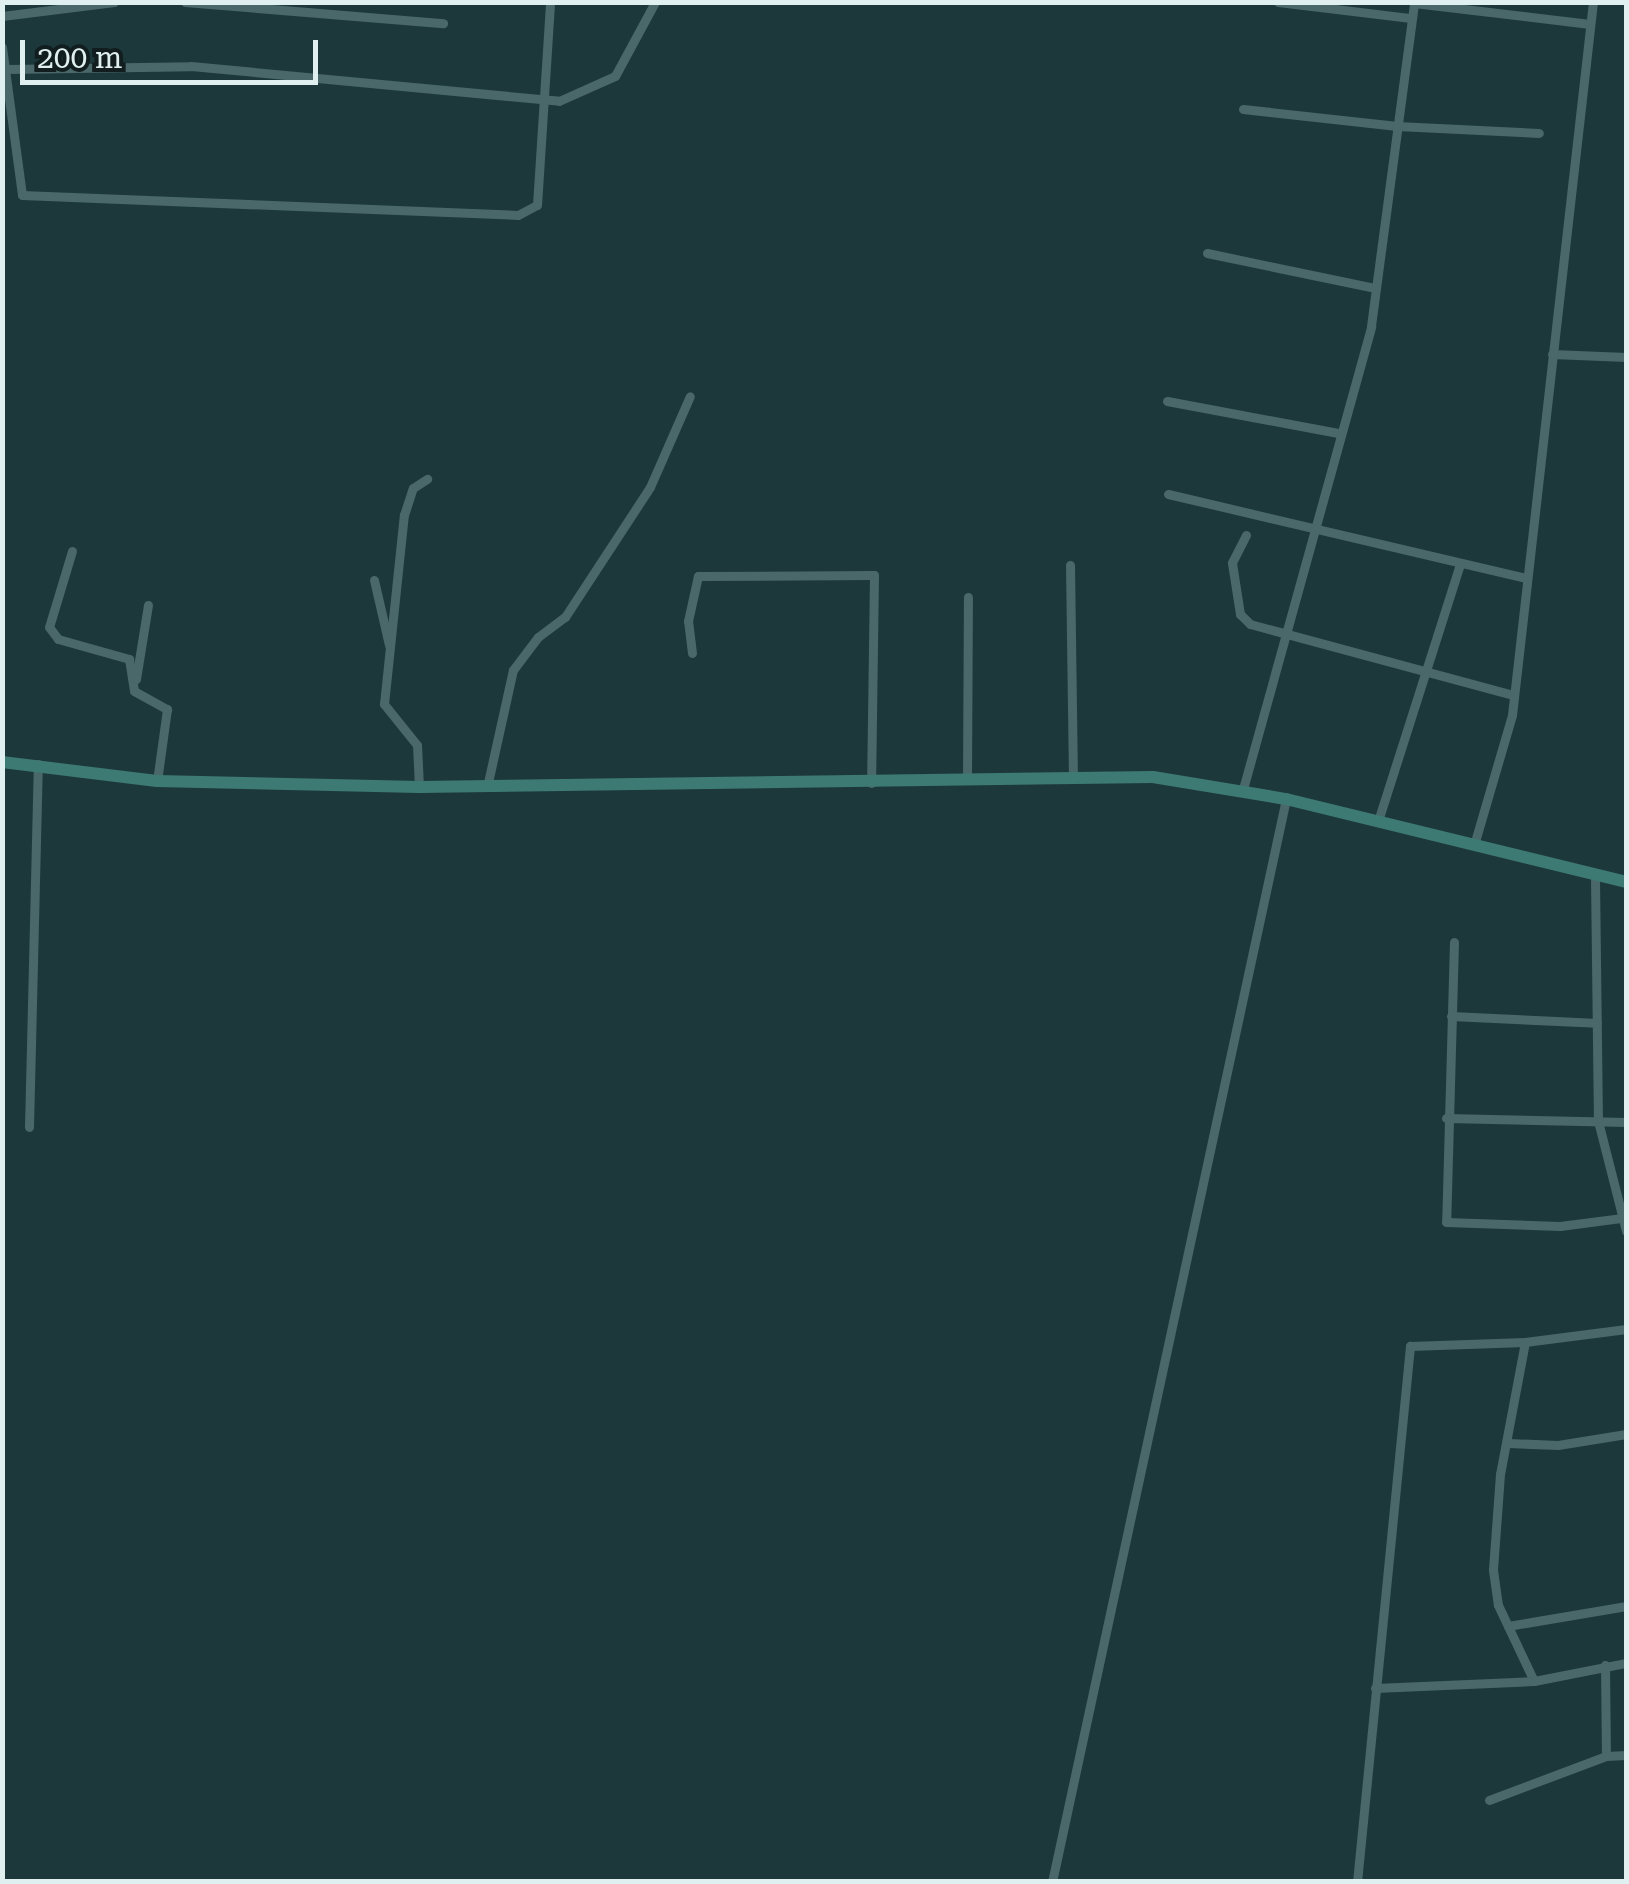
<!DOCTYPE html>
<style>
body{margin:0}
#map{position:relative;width:1629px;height:1884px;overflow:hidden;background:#1d383b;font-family:"Roboto Serif",serif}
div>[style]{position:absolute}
.street>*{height:9px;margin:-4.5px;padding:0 4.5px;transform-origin:4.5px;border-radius:4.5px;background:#4a6769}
.secondary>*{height:12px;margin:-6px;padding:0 6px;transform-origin:6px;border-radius:6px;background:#3d7a74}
span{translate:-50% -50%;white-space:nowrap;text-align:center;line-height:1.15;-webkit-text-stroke:8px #111d1e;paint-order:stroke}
.frame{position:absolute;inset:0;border:5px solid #e0f0f1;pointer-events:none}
.scale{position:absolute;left:20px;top:40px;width:298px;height:45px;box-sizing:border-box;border:5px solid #e0f0f1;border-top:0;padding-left:12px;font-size:30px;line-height:35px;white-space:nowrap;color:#e0f0f1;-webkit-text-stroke:8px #111d1e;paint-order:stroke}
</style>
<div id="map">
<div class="street">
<i style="left:185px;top:2px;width:259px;rotate:4.7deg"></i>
<i style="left:1278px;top:2px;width:134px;rotate:6.9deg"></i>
<i style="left:1414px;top:3px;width:177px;rotate:6.8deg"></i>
<i style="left:2px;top:16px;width:113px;rotate:-7.1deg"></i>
<i style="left:2px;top:47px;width:149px;rotate:82.3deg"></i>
<i style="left:22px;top:195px;width:496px;rotate:2.3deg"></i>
<i style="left:518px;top:215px;width:21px;rotate:-28deg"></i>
<i style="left:537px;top:205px;width:203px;rotate:-86.3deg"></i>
<i style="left:8px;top:69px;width:183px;rotate:-0.9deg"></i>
<i style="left:191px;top:66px;width:370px;rotate:5.4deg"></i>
<i style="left:559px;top:101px;width:61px;rotate:-24.1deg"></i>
<i style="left:615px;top:76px;width:84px;rotate:-61.6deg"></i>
<i style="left:1243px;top:109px;width:155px;rotate:6.3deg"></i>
<i style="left:1397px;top:126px;width:142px;rotate:2.8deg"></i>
<i style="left:1207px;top:253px;width:171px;rotate:11.8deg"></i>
<i style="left:1552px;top:354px;width:74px;rotate:2.3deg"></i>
<i style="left:1167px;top:401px;width:174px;rotate:10.6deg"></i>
<i style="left:1168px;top:494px;width:367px;rotate:13.2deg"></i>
<i style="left:1246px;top:535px;width:31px;rotate:117deg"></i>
<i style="left:1232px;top:563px;width:52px;rotate:81.1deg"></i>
<i style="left:1240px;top:614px;width:14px;rotate:45deg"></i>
<i style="left:1250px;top:624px;width:273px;rotate:15.1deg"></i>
<i style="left:72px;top:551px;width:79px;rotate:106.8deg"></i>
<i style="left:49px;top:627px;width:15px;rotate:53deg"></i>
<i style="left:58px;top:639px;width:74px;rotate:15.7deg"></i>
<i style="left:129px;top:659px;width:32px;rotate:81deg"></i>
<i style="left:134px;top:691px;width:38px;rotate:29deg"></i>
<i style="left:167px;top:709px;width:73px;rotate:97.9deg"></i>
<i style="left:1070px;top:565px;width:213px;rotate:89.2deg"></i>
<i style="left:374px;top:580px;width:67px;rotate:77deg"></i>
<i style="left:692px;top:653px;width:32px;rotate:-97deg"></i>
<i style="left:688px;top:621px;width:46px;rotate:-77.5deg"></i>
<i style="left:698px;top:576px;width:176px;rotate:-0.3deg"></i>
<i style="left:874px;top:575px;width:208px;rotate:90.8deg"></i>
<i style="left:136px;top:679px;width:75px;rotate:-80.8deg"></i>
<i style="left:967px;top:778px;width:181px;rotate:-89.7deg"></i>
<i style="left:419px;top:787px;width:42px;rotate:-92.7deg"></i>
<i style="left:417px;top:745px;width:53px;rotate:-128.8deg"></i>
<i style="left:384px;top:704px;width:190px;rotate:-84deg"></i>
<i style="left:404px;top:515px;width:28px;rotate:-72deg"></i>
<i style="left:413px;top:488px;width:17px;rotate:-33deg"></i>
<i style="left:487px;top:787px;width:120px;rotate:-77.5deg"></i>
<i style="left:513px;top:670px;width:41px;rotate:-52.9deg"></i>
<i style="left:538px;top:637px;width:34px;rotate:-37deg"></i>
<i style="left:565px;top:617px;width:155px;rotate:-56.8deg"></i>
<i style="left:650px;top:487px;width:99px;rotate:-66.3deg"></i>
<i style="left:1243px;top:789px;width:480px;rotate:-74.5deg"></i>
<i style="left:1371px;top:326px;width:327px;rotate:-82.4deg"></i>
<i style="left:1378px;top:821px;width:267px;rotate:-72.3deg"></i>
<i style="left:1474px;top:845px;width:135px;rotate:-73.7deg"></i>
<i style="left:1512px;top:715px;width:718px;rotate:-83.52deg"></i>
<i style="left:1595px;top:878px;width:243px;rotate:89.3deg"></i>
<i style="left:1598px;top:1121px;width:114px;rotate:75.7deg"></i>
<i style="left:1454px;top:942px;width:280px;rotate:91.6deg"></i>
<i style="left:1446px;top:1222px;width:114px;rotate:2deg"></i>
<i style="left:1560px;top:1226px;width:63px;rotate:-7.4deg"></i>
<i style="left:1451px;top:1016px;width:146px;rotate:2.7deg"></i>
<i style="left:1446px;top:1118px;width:180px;rotate:1.3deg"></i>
<i style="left:29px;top:1127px;width:363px;rotate:-88.6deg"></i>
<i style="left:1525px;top:1342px;width:134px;rotate:100.7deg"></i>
<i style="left:1500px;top:1474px;width:96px;rotate:94.2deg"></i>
<i style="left:1493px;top:1570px;width:35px;rotate:82deg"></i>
<i style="left:1498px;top:1605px;width:84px;rotate:64.7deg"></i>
<i style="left:1508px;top:1443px;width:50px;rotate:2.3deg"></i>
<i style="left:1558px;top:1445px;width:69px;rotate:-9.2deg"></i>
<i style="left:1508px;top:1626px;width:120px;rotate:-9.6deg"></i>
<i style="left:1605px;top:1665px;width:91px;rotate:89.4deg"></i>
<i style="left:1375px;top:1688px;width:159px;rotate:-2.5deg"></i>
<i style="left:1534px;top:1681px;width:94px;rotate:-11.1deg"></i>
<i style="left:1489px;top:1800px;width:125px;rotate:-20.6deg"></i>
<i style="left:1606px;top:1756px;width:20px;rotate:-3deg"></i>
<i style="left:1052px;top:1882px;width:1108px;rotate:-77.81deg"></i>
<i style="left:1357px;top:1882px;width:539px;rotate:-84.35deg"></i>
<i style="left:1410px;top:1346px;width:115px;rotate:-2deg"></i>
<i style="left:1525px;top:1342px;width:102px;rotate:-7.3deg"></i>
</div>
<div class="secondary">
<i style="left:2px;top:762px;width:156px;rotate:7deg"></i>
<i style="left:157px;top:781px;width:262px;rotate:1.3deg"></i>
<i style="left:419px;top:787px;width:734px;rotate:-0.78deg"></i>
<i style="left:1153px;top:777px;width:135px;rotate:9.4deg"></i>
<i style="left:1286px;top:799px;width:350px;rotate:13.7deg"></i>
</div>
<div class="frame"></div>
<div class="scale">200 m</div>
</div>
